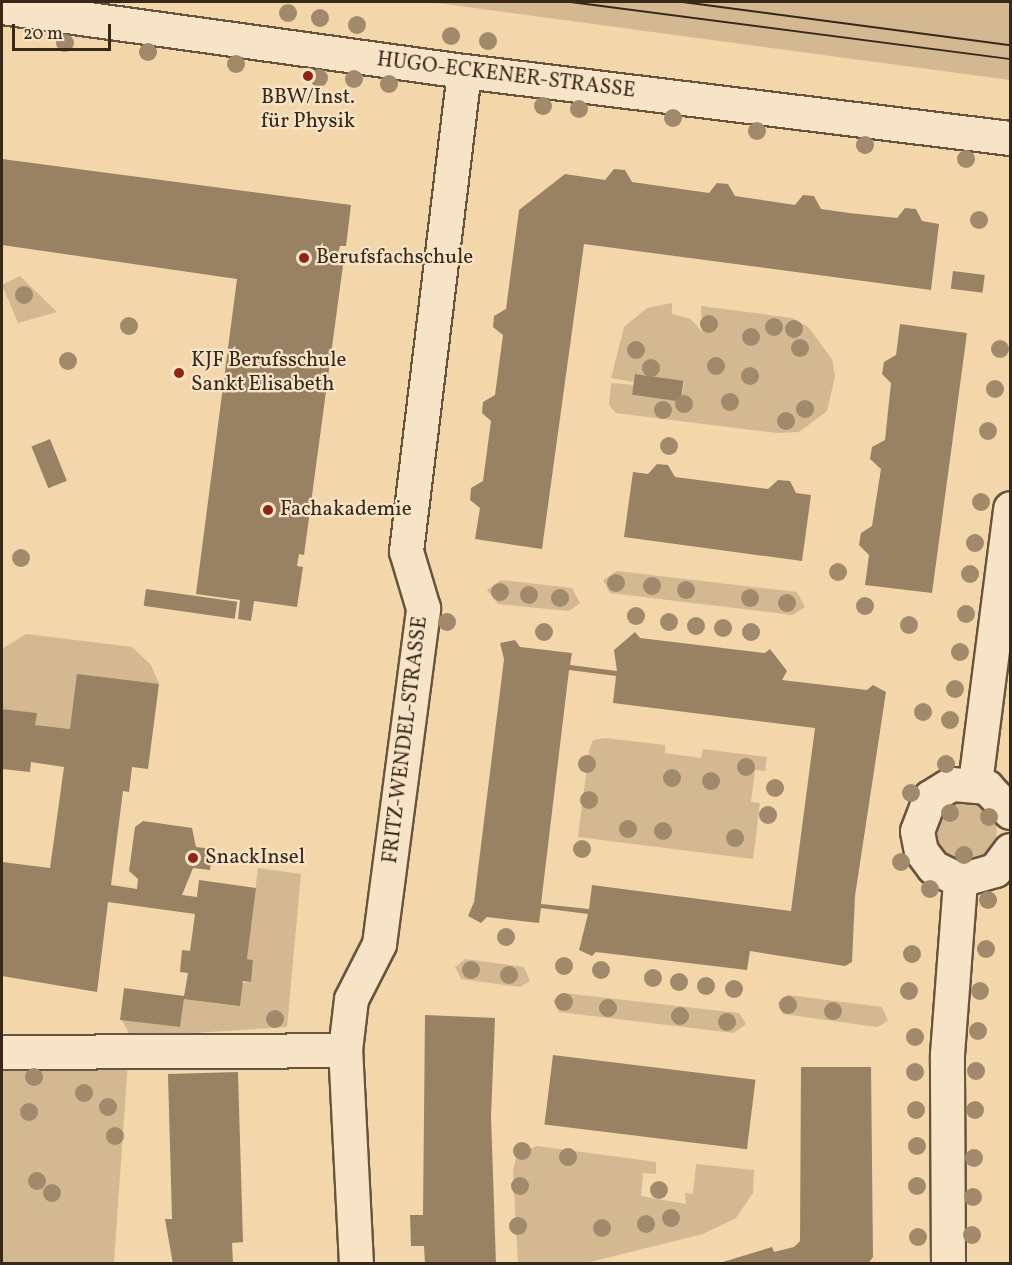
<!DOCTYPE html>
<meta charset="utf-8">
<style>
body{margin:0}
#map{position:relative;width:1012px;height:1265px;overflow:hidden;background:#f3d6a9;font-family:Vollkorn,serif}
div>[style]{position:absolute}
.green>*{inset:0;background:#d3b891;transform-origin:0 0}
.round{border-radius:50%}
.building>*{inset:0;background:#998264;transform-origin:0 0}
.roads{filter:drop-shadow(2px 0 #66543e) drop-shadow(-2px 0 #66543e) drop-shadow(0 2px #66543e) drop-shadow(0 -2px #66543e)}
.minor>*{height:33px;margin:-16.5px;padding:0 16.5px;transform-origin:16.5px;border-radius:16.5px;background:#f7e4c7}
.tram>*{height:1.5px;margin:-0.75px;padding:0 0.75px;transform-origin:0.75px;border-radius:0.75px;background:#37281a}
.trees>*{width:18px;height:18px;margin:-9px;border-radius:50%;background:#a18a6b}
.dots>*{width:16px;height:16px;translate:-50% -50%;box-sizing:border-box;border:3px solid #f7e4c7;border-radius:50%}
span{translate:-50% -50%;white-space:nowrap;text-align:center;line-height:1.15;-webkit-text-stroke:4.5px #f7e4c7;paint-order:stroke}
.street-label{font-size:21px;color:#37281a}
.poi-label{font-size:21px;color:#37281a}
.left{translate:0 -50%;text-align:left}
.frame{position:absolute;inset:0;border:3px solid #37281a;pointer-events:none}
.scale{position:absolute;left:12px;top:24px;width:99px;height:27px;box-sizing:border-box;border:3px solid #37281a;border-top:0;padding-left:8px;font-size:18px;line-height:21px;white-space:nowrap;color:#37281a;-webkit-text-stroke:4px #f7e4c7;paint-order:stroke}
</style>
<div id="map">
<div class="green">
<i style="clip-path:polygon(430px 2px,1010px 2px,1010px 80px)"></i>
<i style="clip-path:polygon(20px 276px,57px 312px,18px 323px,2px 285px)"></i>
<i style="clip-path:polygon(672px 303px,672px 314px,691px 319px,702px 332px,701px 306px,792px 318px,808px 327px,832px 359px,835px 376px,827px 411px,799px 432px,777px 433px,616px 413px,609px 405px,611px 383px,634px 385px,633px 395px,681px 401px,684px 381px,635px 374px,634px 382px,611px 378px,624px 327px,647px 308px)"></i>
<i style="clip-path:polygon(617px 571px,797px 592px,805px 607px,793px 615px,610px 593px,603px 580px)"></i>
<i style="clip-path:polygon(501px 580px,572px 588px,580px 603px,569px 611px,498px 604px,487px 590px)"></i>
<i style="clip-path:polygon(26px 634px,132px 647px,151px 665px,159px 684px,70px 729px,35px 725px,36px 713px,2px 709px,2px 649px)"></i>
<i style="clip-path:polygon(605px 738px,665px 745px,665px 753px,701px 758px,703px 749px,767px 757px,765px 771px,755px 770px,751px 802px,760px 803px,753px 859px,578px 837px,589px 751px,593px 740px)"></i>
<i class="round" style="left:935px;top:800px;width:62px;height:62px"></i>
<i style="clip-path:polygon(258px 868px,301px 874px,287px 1027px,131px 1037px,122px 1020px,180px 1027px,184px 999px,251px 981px,253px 960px,247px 959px)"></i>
<i style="clip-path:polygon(465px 959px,524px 967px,530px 981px,520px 987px,461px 979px,455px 967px)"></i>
<i style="clip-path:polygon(563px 993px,739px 1013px,746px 1024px,734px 1033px,559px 1012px,553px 1001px)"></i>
<i style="clip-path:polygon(788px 995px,882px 1007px,888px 1021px,877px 1027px,783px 1014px,778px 1003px)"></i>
<i style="left:2px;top:1057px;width:126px;height:206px;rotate:4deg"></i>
<i style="clip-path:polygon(537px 1146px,656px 1162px,656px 1174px,643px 1173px,641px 1196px,686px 1204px,685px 1193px,693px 1194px,696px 1164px,754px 1170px,753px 1193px,736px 1218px,703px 1234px,586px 1263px,518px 1263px,513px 1170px,517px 1154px)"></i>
</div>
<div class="building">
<i style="clip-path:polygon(2px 159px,351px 205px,346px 246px,340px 246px,337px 257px,344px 258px,304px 555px,299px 554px,297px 566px,303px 567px,297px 607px,254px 601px,251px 621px,238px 619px,240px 600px,196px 594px,237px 279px,2px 245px)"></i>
<i style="clip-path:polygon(614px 169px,625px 170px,632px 182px,709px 193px,717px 183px,728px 184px,735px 196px,795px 205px,803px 195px,814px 196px,821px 209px,849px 213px,897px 218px,905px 208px,916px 209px,922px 221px,939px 224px,931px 290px,584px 244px,542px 549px,475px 539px,480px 508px,470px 500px,471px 488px,483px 481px,491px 421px,482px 413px,483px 402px,495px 395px,503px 335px,493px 327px,494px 316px,506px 309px,519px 210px,565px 174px,605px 180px)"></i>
<i style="left:953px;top:271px;width:32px;height:18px;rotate:7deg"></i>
<i style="clip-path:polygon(900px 324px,967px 333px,932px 593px,865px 585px,869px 555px,859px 545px,861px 533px,872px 526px,881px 469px,870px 459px,872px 447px,885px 440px,891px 383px,882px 374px,884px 362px,896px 355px)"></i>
<i style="left:635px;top:374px;width:49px;height:21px;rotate:8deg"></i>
<i style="left:50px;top:439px;width:45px;height:20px;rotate:68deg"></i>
<i style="clip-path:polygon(657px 464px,668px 465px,675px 477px,768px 489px,778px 480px,790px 481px,796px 493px,811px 495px,802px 561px,624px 537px,633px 472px,648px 474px)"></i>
<i style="left:146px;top:589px;width:92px;height:17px;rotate:8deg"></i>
<i style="clip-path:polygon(evenodd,635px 632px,640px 638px,765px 653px,770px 649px,787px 671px,782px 680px,867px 690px,873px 685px,886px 692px,855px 896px,852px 962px,845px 966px,750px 951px,747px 970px,596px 952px,592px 956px,579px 950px,588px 914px,541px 908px,539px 923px,487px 917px,481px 923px,468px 916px,474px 902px,504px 659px,500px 643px,515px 640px,520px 647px,572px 653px,570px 665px,617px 671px,614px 650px,635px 632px,569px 670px,616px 676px,613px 703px,815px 728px,791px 911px,592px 885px,589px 909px,541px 904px,569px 670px)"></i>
<i style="clip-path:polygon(77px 674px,159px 684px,148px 769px,132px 767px,129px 792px,123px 791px,111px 885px,137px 889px,138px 879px,129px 871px,135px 827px,143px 821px,192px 828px,196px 847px,213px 849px,210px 870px,193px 868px,182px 895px,197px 897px,199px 880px,256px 888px,247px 959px,253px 960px,251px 982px,243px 981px,240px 1006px,184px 999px,180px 1027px,120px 1020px,124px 988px,184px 996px,188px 973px,180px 972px,182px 950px,190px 951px,195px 914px,108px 902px,97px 992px,2px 976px,2px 862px,50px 868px,64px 767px,31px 762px,30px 772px,2px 769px,2px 709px,37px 713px,35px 725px,70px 729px)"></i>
<i style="clip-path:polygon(425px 1015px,495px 1018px,491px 1116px,496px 1264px,425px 1264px,424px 1246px,411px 1246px,410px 1215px,423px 1215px)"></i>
<i style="left:553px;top:1055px;width:204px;height:70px;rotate:7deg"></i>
<i style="clip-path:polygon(801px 1067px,871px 1067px,873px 1257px,868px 1264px,716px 1264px,772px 1247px,774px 1252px,794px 1247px,800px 1241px)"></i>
<i style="clip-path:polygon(238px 1072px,243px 1242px,232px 1243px,233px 1264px,173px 1264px,165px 1219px,172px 1219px,168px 1074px)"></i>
</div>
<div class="roads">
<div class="minor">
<i style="left:2px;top:7px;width:466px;rotate:7.9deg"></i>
<i style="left:464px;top:71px;width:550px;rotate:7deg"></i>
<i style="left:975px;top:783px;width:277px;rotate:-82.7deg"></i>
<i style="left:1010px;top:812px;width:34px;rotate:-133deg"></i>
<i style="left:987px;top:787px;width:36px;rotate:-175deg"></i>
<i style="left:951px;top:784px;width:25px;rotate:148deg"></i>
<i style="left:930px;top:797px;width:36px;rotate:111deg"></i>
<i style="left:917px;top:831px;width:20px;rotate:79deg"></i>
<i style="left:921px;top:851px;width:20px;rotate:53deg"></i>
<i style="left:933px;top:867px;width:30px;rotate:26deg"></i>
<i style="left:960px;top:880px;width:36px;rotate:-16deg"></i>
<i style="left:995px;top:870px;width:25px;rotate:-53deg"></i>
<i style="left:2px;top:1052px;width:343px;rotate:-0.3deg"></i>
<i style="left:356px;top:1264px;width:214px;rotate:-92.9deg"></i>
<i style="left:345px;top:1050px;width:51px;rotate:-83.3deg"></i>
<i style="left:351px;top:999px;width:62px;rotate:-63deg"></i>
<i style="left:379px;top:944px;width:339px;rotate:-82.5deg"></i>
<i style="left:423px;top:608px;width:59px;rotate:-106.6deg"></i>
<i style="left:406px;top:551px;width:483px;rotate:-83.1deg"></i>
<i style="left:948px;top:1264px;width:210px;rotate:-90.3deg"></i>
<i style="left:947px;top:1054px;width:174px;rotate:-85.7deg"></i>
</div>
</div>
<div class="tram">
<i style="left:571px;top:2px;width:443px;rotate:7.4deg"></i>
<i style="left:683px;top:2px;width:330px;rotate:7.5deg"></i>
</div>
<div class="trees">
<i style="left:288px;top:13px"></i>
<i style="left:320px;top:18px"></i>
<i style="left:357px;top:25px"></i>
<i style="left:451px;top:36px"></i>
<i style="left:488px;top:41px"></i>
<i style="left:65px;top:43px"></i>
<i style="left:148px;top:52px"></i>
<i style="left:236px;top:64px"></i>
<i style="left:319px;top:78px"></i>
<i style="left:354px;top:79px"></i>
<i style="left:389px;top:84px"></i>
<i style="left:543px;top:106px"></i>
<i style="left:579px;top:109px"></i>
<i style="left:673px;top:118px"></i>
<i style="left:757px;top:131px"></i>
<i style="left:865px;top:145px"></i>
<i style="left:966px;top:159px"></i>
<i style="left:979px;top:220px"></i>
<i style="left:24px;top:295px"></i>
<i style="left:709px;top:324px"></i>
<i style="left:129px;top:326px"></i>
<i style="left:774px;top:327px"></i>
<i style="left:794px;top:329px"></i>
<i style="left:751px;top:337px"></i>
<i style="left:800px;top:348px"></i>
<i style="left:1000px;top:349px"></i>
<i style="left:636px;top:350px"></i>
<i style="left:68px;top:361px"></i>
<i style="left:716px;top:366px"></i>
<i style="left:651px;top:368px"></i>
<i style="left:750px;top:376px"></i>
<i style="left:995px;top:389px"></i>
<i style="left:730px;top:402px"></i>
<i style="left:684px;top:404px"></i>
<i style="left:805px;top:409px"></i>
<i style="left:663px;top:410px"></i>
<i style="left:786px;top:421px"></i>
<i style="left:988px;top:431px"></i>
<i style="left:669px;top:446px"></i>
<i style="left:981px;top:502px"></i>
<i style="left:975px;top:543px"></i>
<i style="left:21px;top:558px"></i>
<i style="left:838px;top:572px"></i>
<i style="left:970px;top:574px"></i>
<i style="left:616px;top:583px"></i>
<i style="left:652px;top:586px"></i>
<i style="left:686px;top:590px"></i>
<i style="left:500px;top:592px"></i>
<i style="left:529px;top:595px"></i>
<i style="left:560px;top:598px"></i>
<i style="left:750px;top:598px"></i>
<i style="left:787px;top:603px"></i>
<i style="left:865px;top:606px"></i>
<i style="left:966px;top:614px"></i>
<i style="left:636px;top:616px"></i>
<i style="left:447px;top:622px"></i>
<i style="left:669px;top:622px"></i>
<i style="left:909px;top:625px"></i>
<i style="left:696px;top:626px"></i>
<i style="left:723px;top:628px"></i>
<i style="left:544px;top:632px"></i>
<i style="left:751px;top:632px"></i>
<i style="left:960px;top:652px"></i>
<i style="left:955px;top:689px"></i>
<i style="left:923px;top:712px"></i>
<i style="left:950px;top:720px"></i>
<i style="left:587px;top:764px"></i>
<i style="left:946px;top:764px"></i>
<i style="left:746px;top:767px"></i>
<i style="left:672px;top:778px"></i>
<i style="left:711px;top:781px"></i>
<i style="left:775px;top:788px"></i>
<i style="left:911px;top:793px"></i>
<i style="left:589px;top:800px"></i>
<i style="left:950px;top:813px"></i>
<i style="left:768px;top:815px"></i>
<i style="left:989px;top:817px"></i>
<i style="left:628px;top:829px"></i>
<i style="left:663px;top:831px"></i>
<i style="left:735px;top:838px"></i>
<i style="left:582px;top:849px"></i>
<i style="left:964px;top:855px"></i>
<i style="left:901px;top:862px"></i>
<i style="left:930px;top:889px"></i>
<i style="left:988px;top:900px"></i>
<i style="left:506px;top:937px"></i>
<i style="left:986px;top:949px"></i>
<i style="left:912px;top:954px"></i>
<i style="left:564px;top:966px"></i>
<i style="left:471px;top:970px"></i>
<i style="left:601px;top:970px"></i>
<i style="left:509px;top:975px"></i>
<i style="left:653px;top:978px"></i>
<i style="left:679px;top:982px"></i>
<i style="left:706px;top:986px"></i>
<i style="left:734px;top:989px"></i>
<i style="left:909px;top:991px"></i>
<i style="left:980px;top:991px"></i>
<i style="left:564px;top:1002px"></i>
<i style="left:788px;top:1005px"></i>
<i style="left:608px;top:1008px"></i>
<i style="left:833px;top:1011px"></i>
<i style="left:680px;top:1016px"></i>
<i style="left:275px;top:1019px"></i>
<i style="left:727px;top:1022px"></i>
<i style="left:978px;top:1031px"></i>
<i style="left:915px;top:1037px"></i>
<i style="left:976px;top:1071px"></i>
<i style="left:915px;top:1072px"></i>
<i style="left:34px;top:1077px"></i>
<i style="left:84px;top:1093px"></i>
<i style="left:108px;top:1107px"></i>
<i style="left:916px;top:1110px"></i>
<i style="left:975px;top:1110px"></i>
<i style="left:29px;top:1112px"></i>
<i style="left:115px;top:1136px"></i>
<i style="left:917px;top:1146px"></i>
<i style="left:522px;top:1151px"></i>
<i style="left:568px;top:1157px"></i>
<i style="left:974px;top:1158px"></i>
<i style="left:37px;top:1181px"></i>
<i style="left:520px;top:1186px"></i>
<i style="left:917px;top:1186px"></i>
<i style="left:659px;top:1190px"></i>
<i style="left:52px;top:1193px"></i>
<i style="left:973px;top:1197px"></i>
<i style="left:671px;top:1218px"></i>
<i style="left:646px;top:1224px"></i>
<i style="left:518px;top:1226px"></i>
<i style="left:602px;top:1228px"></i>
<i style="left:972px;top:1235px"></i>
<i style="left:918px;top:1237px"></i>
</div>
<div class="dots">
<i style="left:308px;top:76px;background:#8f2418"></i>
<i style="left:304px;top:258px;background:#8f2418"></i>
<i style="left:179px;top:373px;background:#8f2418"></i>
<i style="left:268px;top:510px;background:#8f2418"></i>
<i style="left:193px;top:858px;background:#8f2418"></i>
</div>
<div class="street-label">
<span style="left:506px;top:76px;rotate:7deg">HUGO-ECKENER-STRASSE</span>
<span style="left:406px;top:740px;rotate:-83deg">FRITZ-WENDEL-STRASSE</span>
</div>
<div class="poi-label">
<span style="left:308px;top:110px">BBW/Inst.<br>für Physik</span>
<span class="left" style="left:316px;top:258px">Berufsfachschule</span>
<span class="left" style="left:191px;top:373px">KJF Berufsschule<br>Sankt Elisabeth</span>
<span class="left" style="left:280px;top:510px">Fachakademie</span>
<span class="left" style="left:205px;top:858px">SnackInsel</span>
</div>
<div class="frame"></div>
<div class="scale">20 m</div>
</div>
